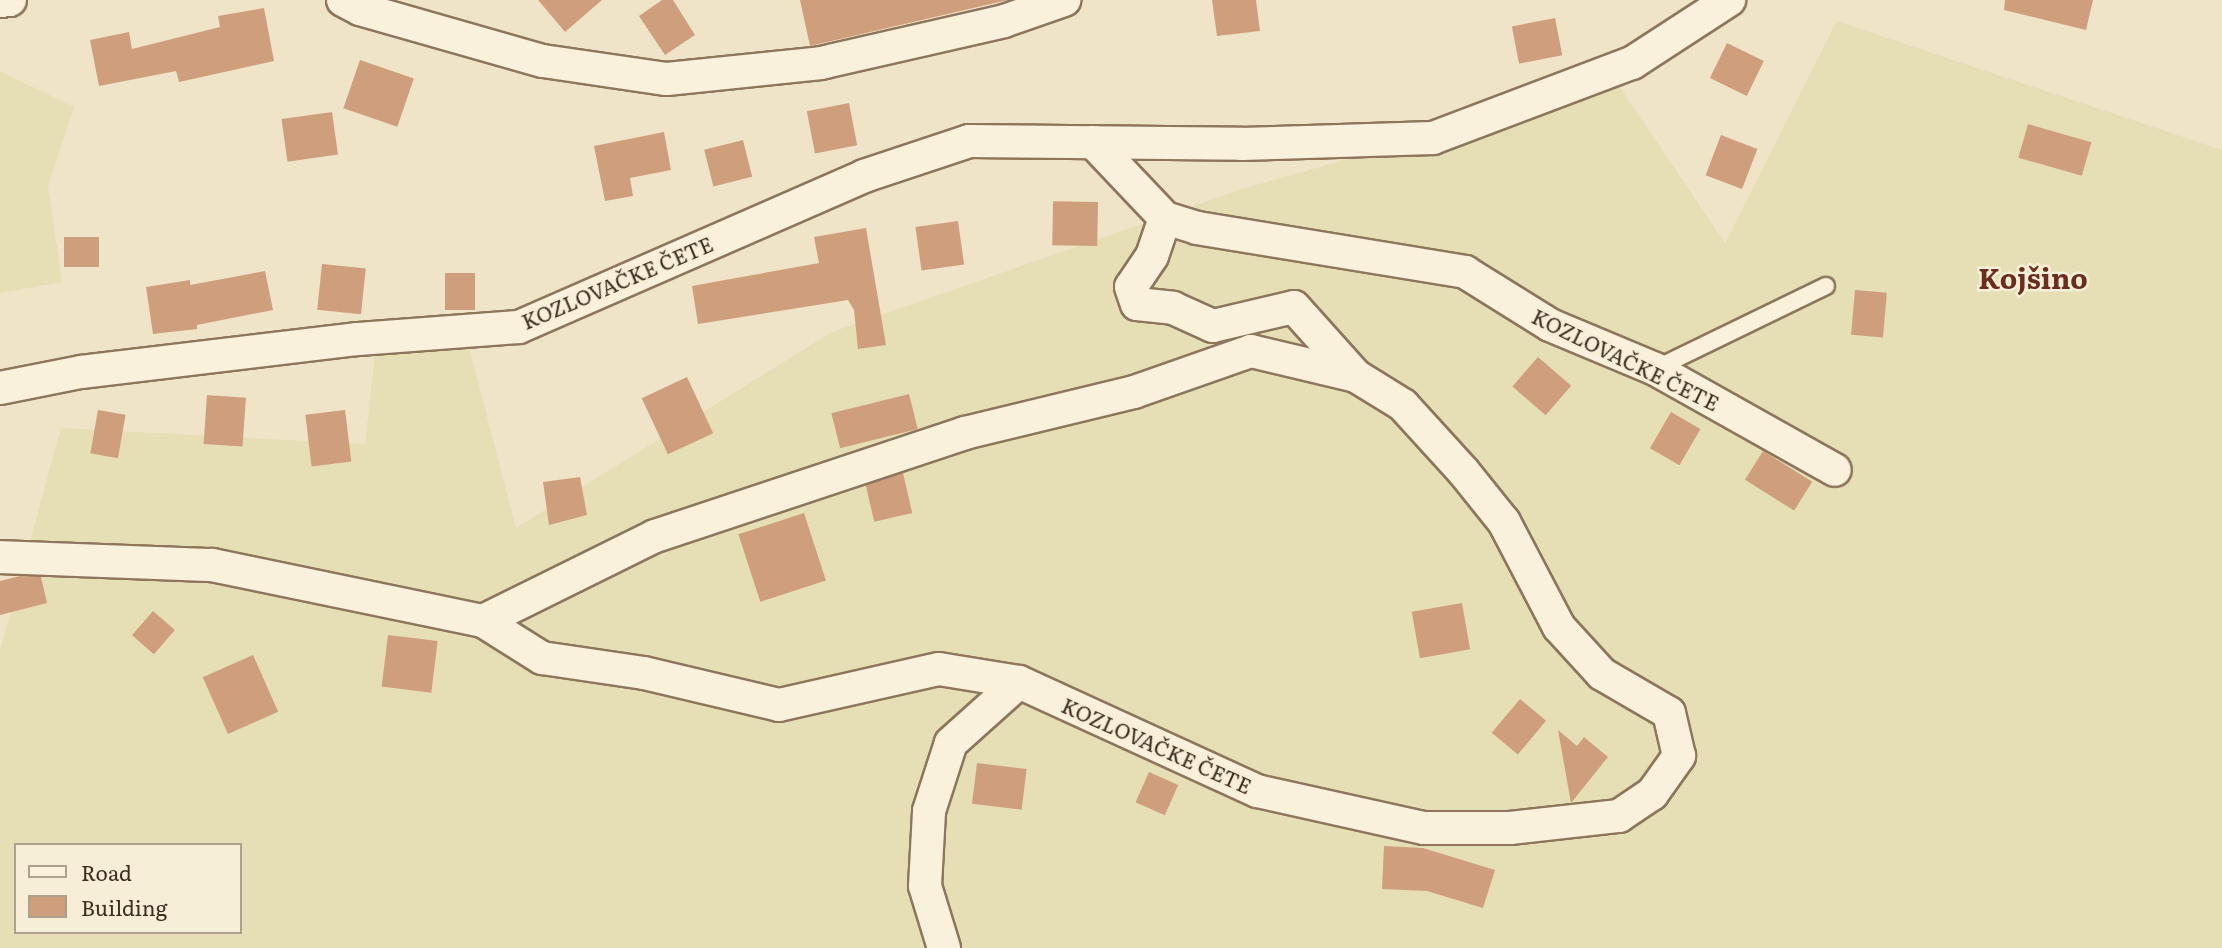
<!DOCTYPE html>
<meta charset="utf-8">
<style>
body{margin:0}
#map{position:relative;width:2222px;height:948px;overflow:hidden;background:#f0e4c8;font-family:Literata,serif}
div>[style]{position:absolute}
.farmland>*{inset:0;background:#e6deb5}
.building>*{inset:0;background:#cf9f7d;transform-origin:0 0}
.roads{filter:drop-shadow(2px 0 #8d765c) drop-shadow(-2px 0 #8d765c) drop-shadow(0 2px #8d765c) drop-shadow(0 -2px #8d765c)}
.lane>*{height:16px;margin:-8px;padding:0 8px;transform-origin:8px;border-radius:8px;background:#faf1dc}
.street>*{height:32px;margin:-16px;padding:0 16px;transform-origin:16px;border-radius:16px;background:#faf1dc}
span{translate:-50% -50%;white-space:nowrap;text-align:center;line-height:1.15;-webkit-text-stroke:5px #f7eed8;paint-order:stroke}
.street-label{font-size:21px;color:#3d2e20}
.district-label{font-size:28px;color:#6b2e1e;font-weight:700}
.legend{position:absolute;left:14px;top:843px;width:228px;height:91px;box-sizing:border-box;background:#f7eed8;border:2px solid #ada18e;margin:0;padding:9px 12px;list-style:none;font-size:21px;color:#3d2e20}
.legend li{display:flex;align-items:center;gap:14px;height:35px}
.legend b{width:35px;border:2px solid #ada18e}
</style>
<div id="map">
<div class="farmland">
<i style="clip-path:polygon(evenodd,1837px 21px,2222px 150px,2222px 948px,0 948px,0 651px,61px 428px,365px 444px,378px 326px,463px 324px,516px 528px,832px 332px,1242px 189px,1617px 83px,1725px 243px,1837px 21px,16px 845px,240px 845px,240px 932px,16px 932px,16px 845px)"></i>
<i style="clip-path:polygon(0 71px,74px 107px,48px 186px,62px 282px,0 293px)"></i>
</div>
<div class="building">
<i style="clip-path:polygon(538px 0,602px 0,565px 32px)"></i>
<i style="clip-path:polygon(662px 0,673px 0,695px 35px,665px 55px,639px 16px)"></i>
<i style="clip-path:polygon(800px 0,1008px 0,810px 46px)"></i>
<i style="clip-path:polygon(1212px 0,1256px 0,1260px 31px,1217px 36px)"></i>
<i style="clip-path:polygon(2005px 0,2093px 0,2086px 30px,2004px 10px)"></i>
<i style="clip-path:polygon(264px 8px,274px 61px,179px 82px,176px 71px,99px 86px,90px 40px,129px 32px,132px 49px,220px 27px,218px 16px)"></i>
<i style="left:1555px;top:18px;width:38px;height:44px;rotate:79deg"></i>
<i style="left:1727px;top:43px;width:41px;height:39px;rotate:26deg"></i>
<i style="left:360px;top:60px;width:57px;height:51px;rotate:19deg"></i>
<i style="left:849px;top:103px;width:43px;height:43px;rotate:79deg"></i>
<i style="left:332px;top:112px;width:43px;height:51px;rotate:82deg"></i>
<i style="left:2028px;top:124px;width:66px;height:35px;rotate:16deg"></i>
<i style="clip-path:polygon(664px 132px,671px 170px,630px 178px,633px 196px,605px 201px,594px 146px)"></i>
<i style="left:1721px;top:135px;width:39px;height:43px;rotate:21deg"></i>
<i style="left:743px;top:140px;width:38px;height:40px;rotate:76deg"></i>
<i style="left:1098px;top:202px;width:44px;height:45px;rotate:91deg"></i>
<i style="left:958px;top:221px;width:44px;height:43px;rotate:82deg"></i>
<i style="clip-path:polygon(866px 228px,886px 345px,858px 349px,854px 310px,848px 300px,698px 324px,692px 286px,819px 263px,814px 237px)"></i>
<i style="left:99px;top:237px;width:30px;height:35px;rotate:90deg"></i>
<i style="left:322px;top:264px;width:44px;height:46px;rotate:6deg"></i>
<i style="clip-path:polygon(265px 271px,273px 310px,197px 325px,197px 329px,153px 334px,146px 287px,190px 280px,190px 285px)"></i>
<i style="left:445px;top:273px;width:30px;height:37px"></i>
<i style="left:1855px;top:290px;width:32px;height:45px;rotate:5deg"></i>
<i style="left:1538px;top:357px;width:44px;height:39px;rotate:41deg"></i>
<i style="left:687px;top:377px;width:62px;height:50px;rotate:65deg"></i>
<i style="left:909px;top:394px;width:36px;height:80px;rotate:76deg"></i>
<i style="left:207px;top:395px;width:39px;height:49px;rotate:4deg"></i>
<i style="left:98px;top:410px;width:28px;height:44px;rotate:10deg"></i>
<i style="left:345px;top:410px;width:52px;height:40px;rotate:83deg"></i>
<i style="left:1671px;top:412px;width:34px;height:42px;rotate:30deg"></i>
<i style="left:1763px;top:451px;width:58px;height:34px;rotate:32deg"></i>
<i style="left:903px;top:473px;width:41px;height:39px;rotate:77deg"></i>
<i style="clip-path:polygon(580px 477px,587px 515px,549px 525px,543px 482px)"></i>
<i style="left:804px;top:513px;width:71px;height:69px;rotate:72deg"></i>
<i style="clip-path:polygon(20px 576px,41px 577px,47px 603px,0 615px,0 581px)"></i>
<i style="left:1462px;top:603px;width:47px;height:51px;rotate:80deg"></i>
<i style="left:153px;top:611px;width:29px;height:32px;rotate:41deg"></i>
<i style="left:388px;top:635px;width:50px;height:52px;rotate:7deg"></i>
<i style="left:253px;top:655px;width:62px;height:55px;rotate:66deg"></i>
<i style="left:1520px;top:699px;width:34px;height:44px;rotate:40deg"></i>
<i style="clip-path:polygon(1558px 730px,1577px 746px,1584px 737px,1608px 757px,1571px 803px)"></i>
<i style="left:977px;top:763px;width:50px;height:41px;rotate:7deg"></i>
<i style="left:1149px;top:772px;width:32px;height:33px;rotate:24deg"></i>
<i style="clip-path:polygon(1384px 846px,1423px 848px,1495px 870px,1483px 908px,1427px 891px,1382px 889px)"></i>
</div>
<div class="roads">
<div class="lane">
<i style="left:1655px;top:369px;width:190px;rotate:-25.9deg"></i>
</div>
<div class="street">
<i style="left:343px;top:0;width:19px;rotate:28deg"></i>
<i style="left:360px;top:9px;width:190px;rotate:15.9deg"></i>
<i style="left:543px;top:61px;width:125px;rotate:8.3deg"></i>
<i style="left:667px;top:79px;width:155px;rotate:-5.9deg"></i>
<i style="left:821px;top:63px;width:188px;rotate:-12.9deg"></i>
<i style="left:1004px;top:21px;width:64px;rotate:-19.3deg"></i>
<i style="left:0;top:1px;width:10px;rotate:-6deg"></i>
<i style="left:1093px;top:142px;width:105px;rotate:46.5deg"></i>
<i style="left:1165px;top:218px;width:40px;rotate:108.9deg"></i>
<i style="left:1152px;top:256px;width:37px;rotate:124deg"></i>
<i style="left:1131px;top:287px;width:18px;rotate:71deg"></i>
<i style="left:1137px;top:304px;width:36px;rotate:6deg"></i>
<i style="left:1173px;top:308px;width:44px;rotate:24.2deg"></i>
<i style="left:1213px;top:326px;width:83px;rotate:-13.2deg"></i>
<i style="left:1294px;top:307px;width:93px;rotate:48.1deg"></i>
<i style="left:1356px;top:376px;width:108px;rotate:-166.6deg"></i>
<i style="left:1251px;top:351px;width:124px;rotate:160.7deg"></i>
<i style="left:1134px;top:392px;width:174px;rotate:166.4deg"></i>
<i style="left:965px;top:433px;width:327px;rotate:161.6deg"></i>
<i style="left:655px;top:536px;width:192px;rotate:153.7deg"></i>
<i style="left:483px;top:621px;width:70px;rotate:32.1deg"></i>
<i style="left:542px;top:658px;width:103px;rotate:8.4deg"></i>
<i style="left:644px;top:673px;width:139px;rotate:13.3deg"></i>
<i style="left:779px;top:705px;width:164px;rotate:-12.7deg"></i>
<i style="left:939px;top:669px;width:81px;rotate:9.2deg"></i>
<i style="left:1019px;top:682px;width:262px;rotate:24.6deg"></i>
<i style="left:1257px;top:791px;width:171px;rotate:12.5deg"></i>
<i style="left:1424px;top:828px;width:86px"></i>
<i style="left:1510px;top:828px;width:110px;rotate:-6.3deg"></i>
<i style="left:1619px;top:816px;width:40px;rotate:-34deg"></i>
<i style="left:1652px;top:794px;width:47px;rotate:-54.6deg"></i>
<i style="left:1679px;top:756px;width:44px;rotate:-103.1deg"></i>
<i style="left:1669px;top:713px;width:78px;rotate:-149.8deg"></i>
<i style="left:1602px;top:674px;width:64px;rotate:-132.5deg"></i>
<i style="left:1559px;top:627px;width:119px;rotate:-117.6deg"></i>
<i style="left:1504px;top:522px;width:65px;rotate:-128.8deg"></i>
<i style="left:1463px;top:471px;width:89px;rotate:-132.3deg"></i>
<i style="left:1403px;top:405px;width:55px;rotate:-148.3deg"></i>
<i style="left:1165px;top:218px;width:34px;rotate:17deg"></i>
<i style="left:1197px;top:228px;width:272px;rotate:9.3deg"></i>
<i style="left:1465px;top:272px;width:100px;rotate:31.9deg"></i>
<i style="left:1550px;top:325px;width:114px;rotate:22.7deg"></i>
<i style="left:1655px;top:369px;width:206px;rotate:29.3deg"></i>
<i style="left:0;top:388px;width:83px;rotate:-11.2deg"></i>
<i style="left:81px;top:372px;width:279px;rotate:-6.8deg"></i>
<i style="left:358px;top:339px;width:161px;rotate:-4.3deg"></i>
<i style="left:519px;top:327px;width:377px;rotate:-23.6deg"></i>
<i style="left:864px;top:176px;width:111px;rotate:-18.4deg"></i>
<i style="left:969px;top:141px;width:273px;rotate:0.6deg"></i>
<i style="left:1242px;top:144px;width:191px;rotate:-1.8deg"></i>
<i style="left:1433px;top:138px;width:213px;rotate:-20.7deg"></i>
<i style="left:1632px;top:63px;width:116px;rotate:-33deg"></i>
<i style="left:0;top:557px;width:212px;rotate:2.2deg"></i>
<i style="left:212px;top:565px;width:277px;rotate:11.7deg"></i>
<i style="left:944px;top:948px;width:65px;rotate:-107deg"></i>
<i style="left:925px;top:886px;width:75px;rotate:-86.9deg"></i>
<i style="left:929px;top:811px;width:71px;rotate:-72.1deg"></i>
<i style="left:951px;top:743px;width:91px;rotate:-41.9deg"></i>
</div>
</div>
<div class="street-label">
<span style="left:617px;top:282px;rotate:-23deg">KOZLOVAČKE ČETE</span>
<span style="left:1626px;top:359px;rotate:26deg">KOZLOVAČKE ČETE</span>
<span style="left:1157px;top:745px;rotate:24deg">KOZLOVAČKE ČETE</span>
</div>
<div class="district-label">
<span style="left:2033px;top:277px">Kojšino</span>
</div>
<ul class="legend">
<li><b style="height:9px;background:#faf1dc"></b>Road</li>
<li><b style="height:19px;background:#cf9f7d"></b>Building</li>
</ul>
</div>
